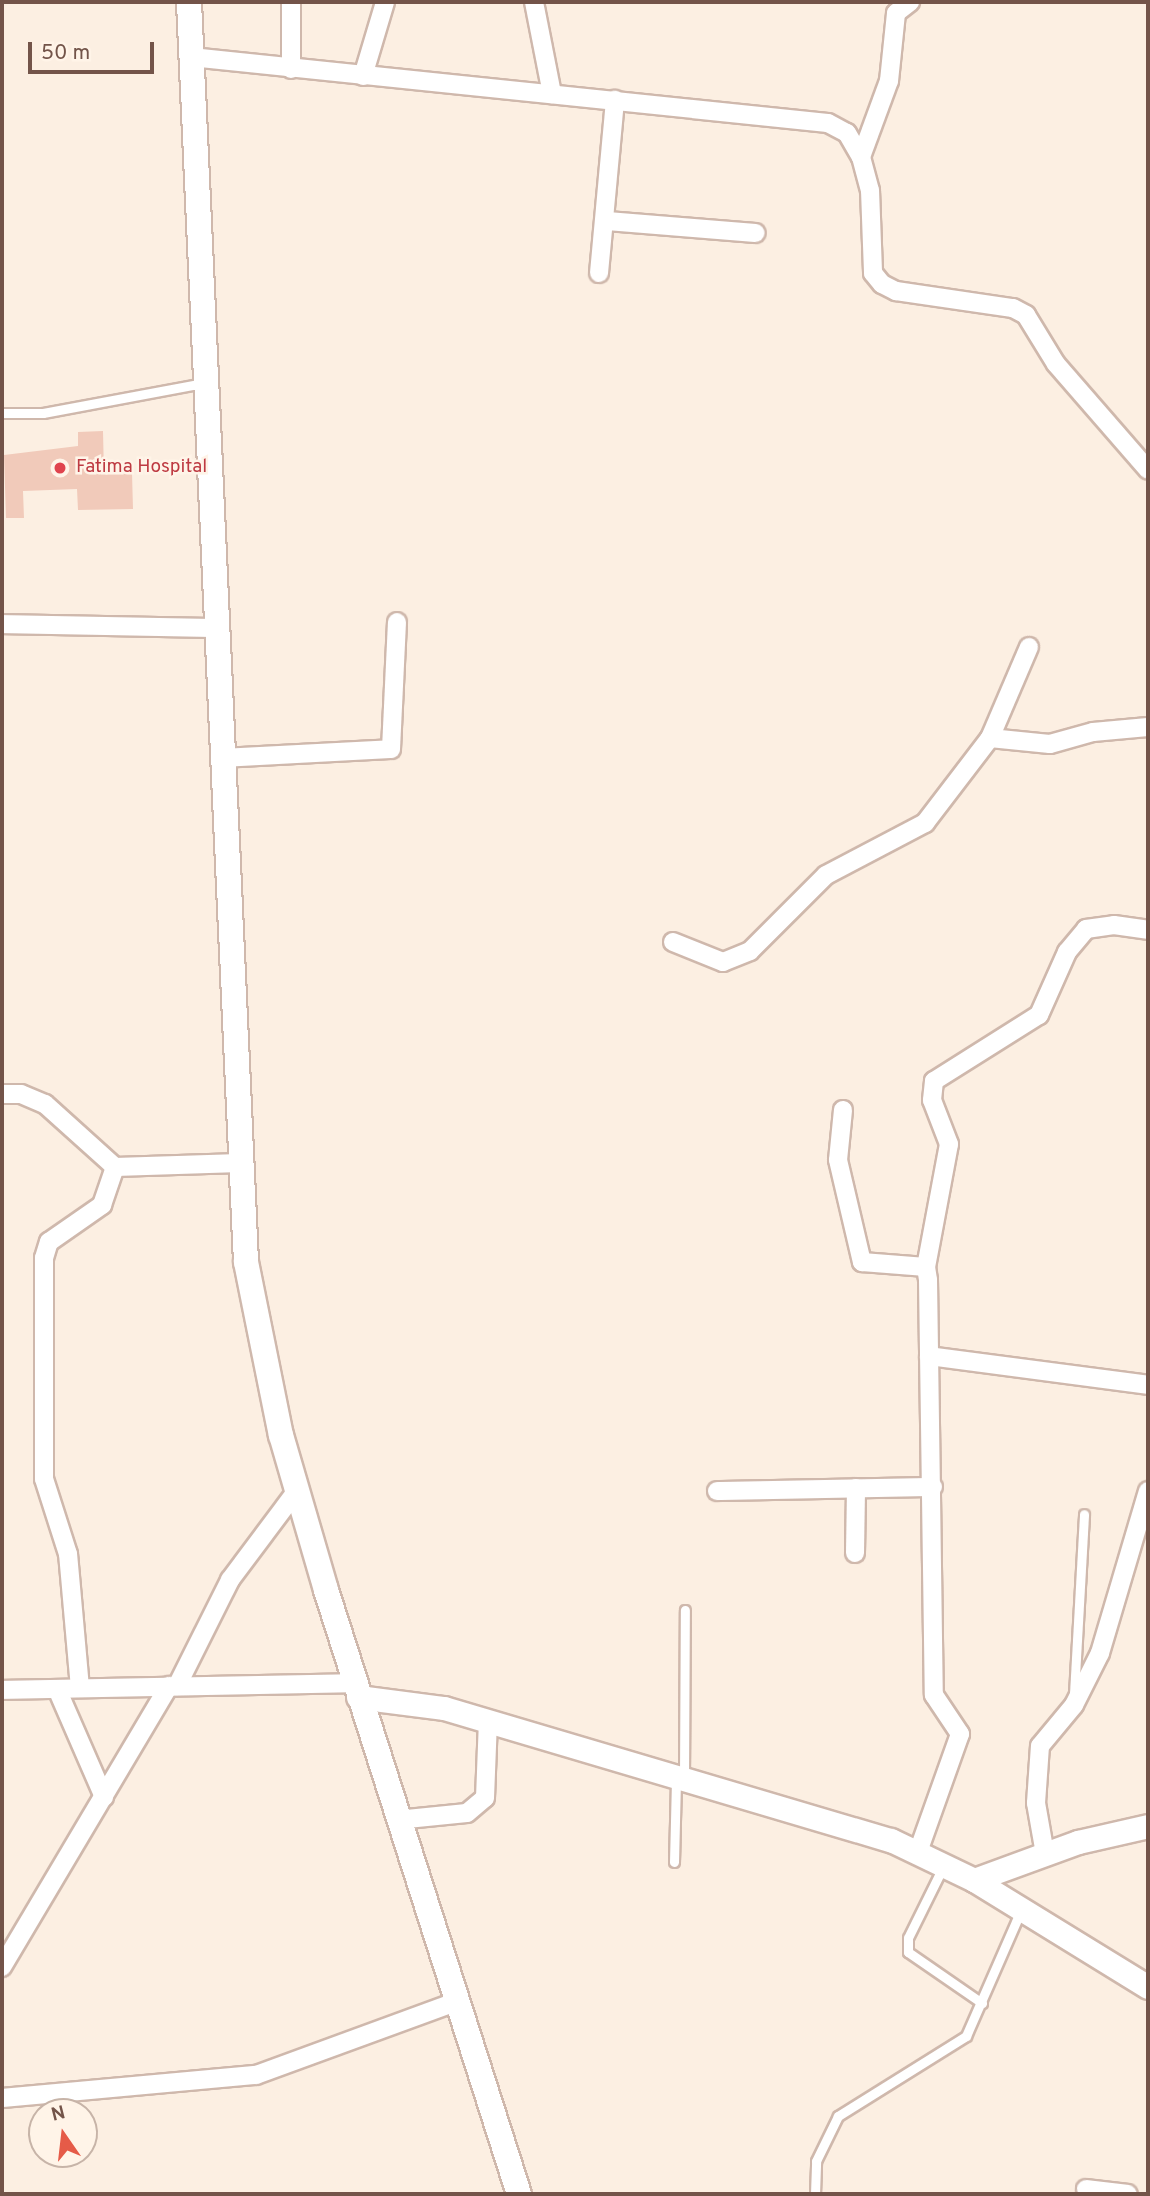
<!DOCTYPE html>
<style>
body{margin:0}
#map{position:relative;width:1150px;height:2196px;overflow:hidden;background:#fcefe2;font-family:Overpass,sans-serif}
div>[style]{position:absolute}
.building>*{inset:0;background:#f1caba}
.roads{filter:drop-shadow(2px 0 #cfb8ac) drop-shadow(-2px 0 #cfb8ac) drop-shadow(0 2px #cfb8ac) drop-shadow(0 -2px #cfb8ac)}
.service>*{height:9px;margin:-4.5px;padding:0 4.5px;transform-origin:4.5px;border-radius:4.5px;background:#fff}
.minor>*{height:18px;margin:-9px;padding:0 9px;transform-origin:9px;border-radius:9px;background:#fff}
.tertiary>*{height:23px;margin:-11.5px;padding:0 11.5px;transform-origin:11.5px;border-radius:11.5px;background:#fff}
.secondary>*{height:24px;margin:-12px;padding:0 12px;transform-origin:12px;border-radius:12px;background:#fff}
.dots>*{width:19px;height:19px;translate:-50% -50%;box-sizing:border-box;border:4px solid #fff4e8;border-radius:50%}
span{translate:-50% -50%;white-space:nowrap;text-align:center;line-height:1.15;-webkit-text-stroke:5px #fff4e8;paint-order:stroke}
.health-label{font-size:19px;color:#be3a42}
.left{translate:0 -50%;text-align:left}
.frame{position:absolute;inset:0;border:4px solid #735449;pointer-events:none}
.north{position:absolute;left:28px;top:2098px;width:70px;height:70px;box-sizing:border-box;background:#fff4e8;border:2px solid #c7b4a8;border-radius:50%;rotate:346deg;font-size:19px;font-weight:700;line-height:28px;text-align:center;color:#735449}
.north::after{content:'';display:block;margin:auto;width:24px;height:32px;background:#e55b48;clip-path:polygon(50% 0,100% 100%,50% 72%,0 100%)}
.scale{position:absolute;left:28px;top:42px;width:126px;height:32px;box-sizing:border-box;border:4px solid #735449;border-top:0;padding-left:9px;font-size:21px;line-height:24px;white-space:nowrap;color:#735449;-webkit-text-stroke:5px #fff4e8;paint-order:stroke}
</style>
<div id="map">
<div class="building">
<i style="clip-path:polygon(103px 431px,104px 474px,132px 473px,133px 509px,78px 510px,77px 489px,23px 491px,24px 518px,6px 518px,4px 455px,78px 446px,78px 432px)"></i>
</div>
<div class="roads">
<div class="service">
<i style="left:2px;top:413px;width:41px"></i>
<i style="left:43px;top:413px;width:164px;rotate:-10.6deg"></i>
<i style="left:1074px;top:1694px;width:180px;rotate:-86.8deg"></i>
<i style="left:684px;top:1777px;width:167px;rotate:-89.7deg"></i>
<i style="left:674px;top:1862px;width:83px;rotate:-88.6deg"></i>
<i style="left:944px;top:1865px;width:81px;rotate:116.3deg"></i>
<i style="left:908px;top:1938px;width:14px;rotate:90deg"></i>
<i style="left:908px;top:1952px;width:90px;rotate:34.6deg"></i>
<i style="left:815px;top:2194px;width:33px;rotate:-88deg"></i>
<i style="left:816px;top:2161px;width:50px;rotate:-63.9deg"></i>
<i style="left:838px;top:2116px;width:151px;rotate:-32deg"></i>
<i style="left:966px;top:2036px;width:137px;rotate:-66.4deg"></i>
</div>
<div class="minor">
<i style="left:534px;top:2px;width:94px;rotate:78.9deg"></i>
<i style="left:191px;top:57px;width:640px;rotate:5.92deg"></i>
<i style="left:828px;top:123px;width:21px;rotate:28deg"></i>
<i style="left:847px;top:133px;width:28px;rotate:60deg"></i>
<i style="left:861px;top:157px;width:34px;rotate:75deg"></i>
<i style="left:870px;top:190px;width:83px;rotate:87.9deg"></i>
<i style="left:873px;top:273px;width:14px;rotate:51deg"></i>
<i style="left:882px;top:284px;width:16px;rotate:27deg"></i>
<i style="left:896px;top:291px;width:118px;rotate:8.3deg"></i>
<i style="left:1013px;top:308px;width:15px;rotate:28deg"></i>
<i style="left:1026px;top:315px;width:57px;rotate:58.5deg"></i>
<i style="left:1056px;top:364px;width:140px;rotate:49deg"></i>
<i style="left:291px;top:69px;width:67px;rotate:-90deg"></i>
<i style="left:363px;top:76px;width:77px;rotate:-73.4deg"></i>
<i style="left:861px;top:157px;width:81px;rotate:-69.8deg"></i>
<i style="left:889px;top:81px;width:68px;rotate:-84.1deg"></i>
<i style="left:896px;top:13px;width:18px;rotate:-38deg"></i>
<i style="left:607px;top:221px;width:149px;rotate:4.6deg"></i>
<i style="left:599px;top:273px;width:174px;rotate:-84.7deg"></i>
<i style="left:2px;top:624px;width:215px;rotate:1.1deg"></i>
<i style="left:990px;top:738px;width:99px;rotate:-66.8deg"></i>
<i style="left:221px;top:758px;width:170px;rotate:-3deg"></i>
<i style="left:391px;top:749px;width:127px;rotate:-87.3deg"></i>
<i style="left:673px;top:942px;width:54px;rotate:21.8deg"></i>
<i style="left:723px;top:962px;width:29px;rotate:-22deg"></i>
<i style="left:750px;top:951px;width:107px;rotate:-45deg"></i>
<i style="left:826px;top:875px;width:112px;rotate:-27.7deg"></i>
<i style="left:925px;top:823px;width:107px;rotate:-52.6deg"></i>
<i style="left:990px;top:738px;width:60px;rotate:5.7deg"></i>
<i style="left:1050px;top:744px;width:45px;rotate:-15.6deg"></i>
<i style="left:1093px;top:732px;width:55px;rotate:-5.2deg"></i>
<i style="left:2px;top:1094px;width:19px"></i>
<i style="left:21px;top:1094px;width:26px;rotate:23deg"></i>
<i style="left:45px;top:1104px;width:94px;rotate:42deg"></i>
<i style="left:115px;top:1167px;width:125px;rotate:-1.8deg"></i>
<i style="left:843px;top:1110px;width:50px;rotate:95.7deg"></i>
<i style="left:838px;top:1160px;width:105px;rotate:76.8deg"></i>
<i style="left:862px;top:1262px;width:64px;rotate:4.5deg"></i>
<i style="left:926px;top:1267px;width:13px;rotate:81deg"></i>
<i style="left:928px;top:1280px;width:415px;rotate:89.2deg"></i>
<i style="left:934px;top:1695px;width:47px;rotate:56.3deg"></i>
<i style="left:960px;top:1734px;width:125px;rotate:109.6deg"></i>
<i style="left:926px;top:1267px;width:125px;rotate:-79.4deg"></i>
<i style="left:949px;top:1144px;width:47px;rotate:-111.1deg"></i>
<i style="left:932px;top:1100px;width:19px;rotate:-84deg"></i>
<i style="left:934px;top:1081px;width:124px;rotate:-32.2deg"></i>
<i style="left:1039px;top:1015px;width:69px;rotate:-66deg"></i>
<i style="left:1067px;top:952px;width:30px;rotate:-50deg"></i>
<i style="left:1086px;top:929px;width:28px;rotate:-8deg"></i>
<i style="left:1114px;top:925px;width:34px;rotate:8deg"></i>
<i style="left:929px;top:1356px;width:221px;rotate:7.5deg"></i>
<i style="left:717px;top:1491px;width:216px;rotate:-1.1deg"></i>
<i style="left:855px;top:1553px;width:65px;rotate:-89.1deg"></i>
<i style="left:177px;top:1686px;width:119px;rotate:-63.4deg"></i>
<i style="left:230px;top:1580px;width:114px;rotate:-53.2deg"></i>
<i style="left:80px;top:1688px;width:135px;rotate:-95.1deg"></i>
<i style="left:68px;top:1554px;width:79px;rotate:-107.7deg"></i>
<i style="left:44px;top:1479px;width:221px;rotate:-90deg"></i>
<i style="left:44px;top:1258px;width:17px;rotate:-73deg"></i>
<i style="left:49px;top:1242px;width:65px;rotate:-34.9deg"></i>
<i style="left:102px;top:1205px;width:40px;rotate:-71.1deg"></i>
<i style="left:57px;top:1689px;width:118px;rotate:66.5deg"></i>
<i style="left:2px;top:1690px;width:352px;rotate:-1.1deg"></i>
<i style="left:397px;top:1820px;width:70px;rotate:-5.7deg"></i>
<i style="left:467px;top:1813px;width:23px;rotate:-40deg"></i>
<i style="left:485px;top:1798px;width:78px;rotate:-87.8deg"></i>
<i style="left:1045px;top:1854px;width:52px;rotate:-100deg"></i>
<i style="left:1036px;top:1803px;width:57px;rotate:-86deg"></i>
<i style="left:1040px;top:1746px;width:53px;rotate:-50.3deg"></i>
<i style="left:1074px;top:1705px;width:58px;rotate:-63.4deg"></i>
<i style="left:1100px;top:1653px;width:169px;rotate:-73.5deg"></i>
<i style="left:2px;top:1967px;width:327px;rotate:-59.3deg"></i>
<i style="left:2px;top:2098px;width:255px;rotate:-5.2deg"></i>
<i style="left:256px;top:2075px;width:213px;rotate:-20.1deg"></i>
<i style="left:1086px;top:2189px;width:42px;rotate:6.8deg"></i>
</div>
<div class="tertiary">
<i style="left:358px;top:1697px;width:87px;rotate:7.3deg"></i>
<i style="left:444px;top:1708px;width:466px;rotate:16.5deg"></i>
<i style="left:891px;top:1840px;width:92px;rotate:25.7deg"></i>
<i style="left:974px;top:1880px;width:204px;rotate:31.6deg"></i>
<i style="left:974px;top:1880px;width:111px;rotate:-20.1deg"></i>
<i style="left:1078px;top:1842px;width:72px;rotate:-12.9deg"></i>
</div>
<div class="secondary">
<i style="left:189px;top:2px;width:1261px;rotate:87.41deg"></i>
<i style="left:246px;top:1262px;width:177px;rotate:78.6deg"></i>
<i style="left:281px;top:1435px;width:161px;rotate:73.8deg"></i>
<i style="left:326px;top:1590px;width:634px;rotate:72.28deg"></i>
</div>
</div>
<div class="dots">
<i style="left:60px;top:468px;background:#e0444e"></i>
</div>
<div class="health-label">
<span class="left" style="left:76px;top:468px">Fatima Hospital</span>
</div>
<div class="frame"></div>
<div class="north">N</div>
<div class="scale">50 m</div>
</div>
